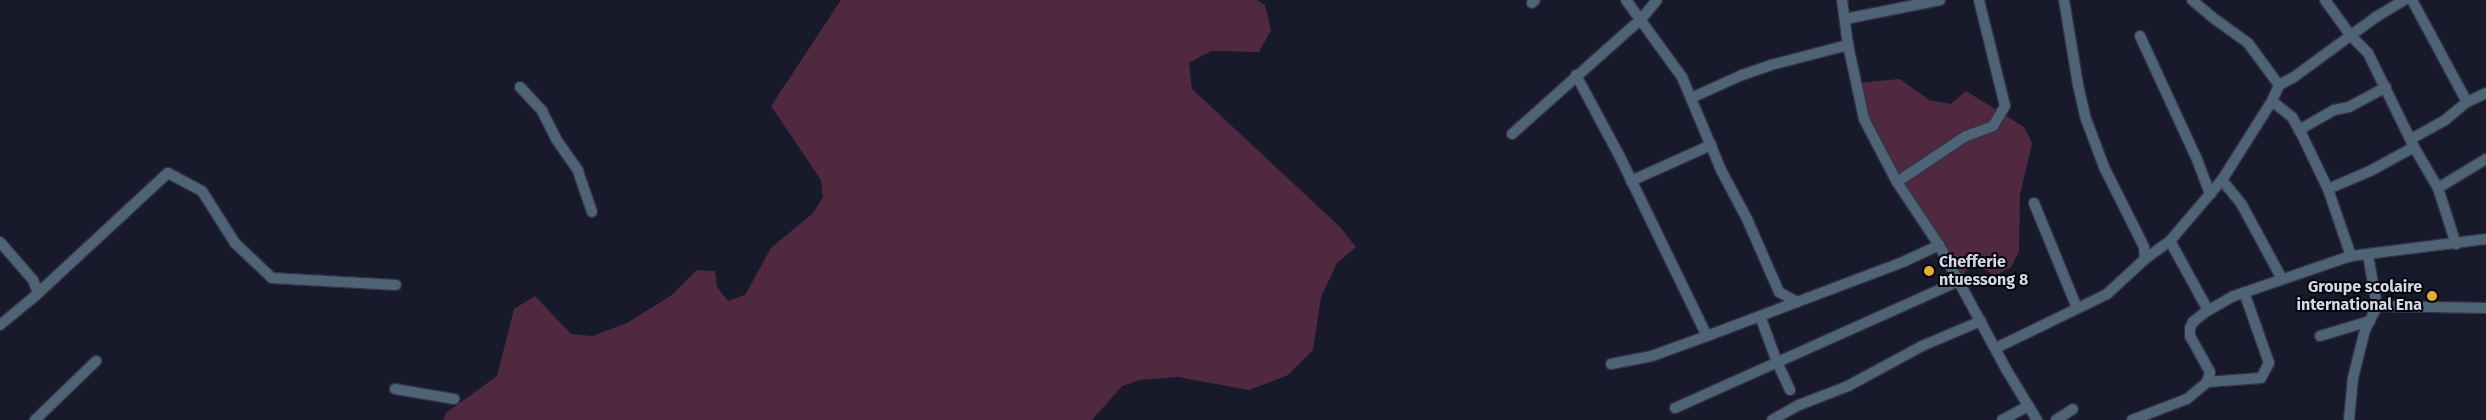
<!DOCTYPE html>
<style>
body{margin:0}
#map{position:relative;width:2486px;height:420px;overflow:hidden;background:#181a2c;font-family:"Fira Sans",sans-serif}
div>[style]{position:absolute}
.green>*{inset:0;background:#502941}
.roads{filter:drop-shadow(1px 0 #323446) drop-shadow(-1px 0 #323446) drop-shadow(0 1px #323446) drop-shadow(0 -1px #323446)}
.minor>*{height:10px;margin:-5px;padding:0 5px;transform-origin:5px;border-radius:5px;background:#4f6377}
.tertiary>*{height:10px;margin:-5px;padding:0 5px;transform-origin:5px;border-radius:5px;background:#4f6377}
.dots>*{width:14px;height:14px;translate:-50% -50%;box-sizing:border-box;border:2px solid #05060d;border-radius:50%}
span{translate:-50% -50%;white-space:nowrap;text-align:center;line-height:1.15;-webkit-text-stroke:4px #05060d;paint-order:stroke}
.poi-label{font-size:16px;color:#d5d7e4;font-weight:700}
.left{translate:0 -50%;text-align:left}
.right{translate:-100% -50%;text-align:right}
</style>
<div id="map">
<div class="green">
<i style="clip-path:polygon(841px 0,1257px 0,1265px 5px,1271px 30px,1259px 52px,1211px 51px,1189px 63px,1192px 89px,1340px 227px,1356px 247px,1337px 263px,1321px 297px,1313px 350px,1288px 375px,1249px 390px,1178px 377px,1140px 380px,1122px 386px,1092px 420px,443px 420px,446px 413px,497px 376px,514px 309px,535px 296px,571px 334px,592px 336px,627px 323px,672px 295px,697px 270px,715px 271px,717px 287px,728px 301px,745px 295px,771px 248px,813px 213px,823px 197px,821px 180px,771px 106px)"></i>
<i style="clip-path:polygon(1900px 79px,1929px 100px,1951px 104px,1966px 91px,2024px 127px,2032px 143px,2020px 195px,2019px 251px,2011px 267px,1995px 276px,1973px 262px,1959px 281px,1864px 119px,1856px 83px)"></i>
</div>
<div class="roads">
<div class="minor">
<i style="left:1626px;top:0;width:95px;rotate:54deg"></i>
<i style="left:1682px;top:77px;width:101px;rotate:67.2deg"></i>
<i style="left:1721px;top:170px;width:55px;rotate:62deg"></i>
<i style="left:1747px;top:219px;width:80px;rotate:66.3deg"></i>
<i style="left:1779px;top:292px;width:21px;rotate:29deg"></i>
<i style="left:2064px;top:0;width:86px;rotate:80.6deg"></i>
<i style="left:2078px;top:85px;width:35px;rotate:77deg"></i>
<i style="left:2086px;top:119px;width:51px;rotate:69.4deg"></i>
<i style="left:2104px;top:167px;width:89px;rotate:63.4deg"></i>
<i style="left:2144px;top:247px;width:12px;rotate:85deg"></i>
<i style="left:2192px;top:0;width:26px;rotate:40deg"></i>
<i style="left:2212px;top:17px;width:44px;rotate:35.8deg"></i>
<i style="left:2248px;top:43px;width:52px;rotate:53.6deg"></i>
<i style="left:2325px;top:0;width:44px;rotate:54.2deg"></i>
<i style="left:2351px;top:36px;width:24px;rotate:45deg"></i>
<i style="left:2368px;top:53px;width:105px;rotate:63.9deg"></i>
<i style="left:2414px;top:147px;width:48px;rotate:59.7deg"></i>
<i style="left:2438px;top:188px;width:59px;rotate:72.2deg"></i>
<i style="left:2412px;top:0;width:116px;rotate:61.7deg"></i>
<i style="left:1532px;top:3px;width:4px;rotate:-45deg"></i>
<i style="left:1845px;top:19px;width:97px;rotate:-11.3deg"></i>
<i style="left:2140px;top:36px;width:133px;rotate:65.2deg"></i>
<i style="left:2196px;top:157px;width:40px;rotate:69deg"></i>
<i style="left:1576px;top:75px;width:93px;rotate:61.8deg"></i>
<i style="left:1620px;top:157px;width:199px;rotate:64.1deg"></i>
<i style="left:520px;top:87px;width:33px;rotate:47deg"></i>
<i style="left:542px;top:111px;width:31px;rotate:63deg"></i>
<i style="left:556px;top:139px;width:39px;rotate:55deg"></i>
<i style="left:578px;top:171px;width:43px;rotate:71.1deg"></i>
<i style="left:1691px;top:98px;width:56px;rotate:-24.3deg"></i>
<i style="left:1742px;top:75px;width:31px;rotate:-19deg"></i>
<i style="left:1771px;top:65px;width:80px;rotate:-14.6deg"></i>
<i style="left:2272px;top:101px;width:26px;rotate:39deg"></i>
<i style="left:2292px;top:117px;width:18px;rotate:61deg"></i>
<i style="left:2301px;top:133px;width:62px;rotate:64.3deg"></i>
<i style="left:2328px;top:189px;width:71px;rotate:71.1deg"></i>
<i style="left:2299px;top:130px;width:40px;rotate:-29.7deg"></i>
<i style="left:2334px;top:110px;width:15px;rotate:-11deg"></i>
<i style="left:2349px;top:107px;width:42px;rotate:-28.4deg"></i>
<i style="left:1512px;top:134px;width:174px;rotate:-41.7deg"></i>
<i style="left:1642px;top:18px;width:23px;rotate:-50deg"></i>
<i style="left:2411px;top:139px;width:38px;rotate:-29deg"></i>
<i style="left:2444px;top:121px;width:30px;rotate:-40deg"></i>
<i style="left:2467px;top:102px;width:21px;rotate:-25deg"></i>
<i style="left:2222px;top:180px;width:32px;rotate:51deg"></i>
<i style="left:2242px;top:205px;width:84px;rotate:61.6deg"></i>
<i style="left:1631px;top:181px;width:88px;rotate:-24.2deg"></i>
<i style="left:1897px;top:182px;width:83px;rotate:-33.7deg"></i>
<i style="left:1966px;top:136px;width:29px;rotate:-20deg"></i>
<i style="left:1993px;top:126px;width:23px;rotate:-59deg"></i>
<i style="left:2005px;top:106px;width:109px;rotate:-103.8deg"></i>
<i style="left:2438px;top:188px;width:56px;rotate:-31.1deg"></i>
<i style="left:2328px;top:189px;width:46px;rotate:-23.2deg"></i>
<i style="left:2370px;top:171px;width:50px;rotate:-28.6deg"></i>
<i style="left:2034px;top:203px;width:113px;rotate:67.7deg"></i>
<i style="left:2170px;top:241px;width:79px;rotate:61.2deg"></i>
<i style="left:0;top:242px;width:50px;rotate:49deg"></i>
<i style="left:33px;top:280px;width:14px;rotate:69deg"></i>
<i style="left:2377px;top:306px;width:109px;rotate:1.1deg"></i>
<i style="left:1760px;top:316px;width:49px;rotate:69.7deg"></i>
<i style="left:1777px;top:362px;width:31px;rotate:65deg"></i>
<i style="left:0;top:325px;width:45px;rotate:-39.6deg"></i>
<i style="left:35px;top:296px;width:181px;rotate:-42.8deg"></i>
<i style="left:168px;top:173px;width:38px;rotate:28deg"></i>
<i style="left:202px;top:191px;width:62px;rotate:57.6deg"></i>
<i style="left:235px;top:243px;width:51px;rotate:43.4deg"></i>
<i style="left:272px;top:278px;width:124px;rotate:3.2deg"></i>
<i style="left:2320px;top:336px;width:52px;rotate:-16.7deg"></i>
<i style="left:1996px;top:348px;width:123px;rotate:-25.9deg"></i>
<i style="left:2107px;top:294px;width:52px;rotate:-42.6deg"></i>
<i style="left:2145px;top:259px;width:31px;rotate:-36deg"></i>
<i style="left:2170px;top:241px;width:80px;rotate:-49.6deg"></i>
<i style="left:2222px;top:180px;width:93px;rotate:-57.7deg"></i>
<i style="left:2272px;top:101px;width:17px;rotate:-66deg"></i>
<i style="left:2279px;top:85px;width:17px;rotate:-28deg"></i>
<i style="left:2294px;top:77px;width:102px;rotate:-36.2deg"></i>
<i style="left:2376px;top:17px;width:33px;rotate:-31deg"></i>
<i style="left:1611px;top:364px;width:42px;rotate:-11deg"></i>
<i style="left:1652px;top:356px;width:59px;rotate:-20deg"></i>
<i style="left:1707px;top:336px;width:212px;rotate:-20.7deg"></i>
<i style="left:1905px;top:261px;width:38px;rotate:-25deg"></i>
<i style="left:2207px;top:382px;width:54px;rotate:-4.2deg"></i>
<i style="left:2261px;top:378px;width:17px;rotate:-62deg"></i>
<i style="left:2269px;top:363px;width:75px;rotate:-109.4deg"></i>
<i style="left:395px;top:389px;width:60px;rotate:9.6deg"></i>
<i style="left:1675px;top:408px;width:311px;rotate:-24.1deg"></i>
<i style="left:35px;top:420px;width:85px;rotate:-44deg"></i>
<i style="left:1772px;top:420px;width:31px;rotate:-29deg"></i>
<i style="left:1799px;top:405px;width:53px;rotate:-21.2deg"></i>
<i style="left:1848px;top:386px;width:84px;rotate:-28.4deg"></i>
<i style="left:1922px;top:346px;width:64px;rotate:-23deg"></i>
<i style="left:2002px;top:420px;width:30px;rotate:-28deg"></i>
<i style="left:2056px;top:420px;width:20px;rotate:-33deg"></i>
<i style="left:2132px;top:420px;width:59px;rotate:-20.9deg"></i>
<i style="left:2187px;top:399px;width:26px;rotate:-40deg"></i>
<i style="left:2207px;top:382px;width:10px;rotate:-73deg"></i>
<i style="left:2210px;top:372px;width:41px;rotate:-119.1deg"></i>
<i style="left:2190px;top:336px;width:8px;rotate:-90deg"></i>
<i style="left:2190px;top:328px;width:7px;rotate:-63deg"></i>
<i style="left:2193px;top:322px;width:14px;rotate:-39deg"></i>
<i style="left:2204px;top:313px;width:34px;rotate:-30deg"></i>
<i style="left:2234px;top:296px;width:124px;rotate:-18.9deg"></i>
<i style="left:2351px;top:256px;width:136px;rotate:-7.2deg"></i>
<i style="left:2349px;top:420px;width:42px;rotate:-84.6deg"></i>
<i style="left:2353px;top:378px;width:49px;rotate:-76deg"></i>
<i style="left:2365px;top:330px;width:27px;rotate:-63deg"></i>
<i style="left:2377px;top:306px;width:52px;rotate:-100deg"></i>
</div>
<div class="tertiary">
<i style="left:1842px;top:0;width:45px;rotate:82.4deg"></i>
<i style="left:1848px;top:45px;width:76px;rotate:77.8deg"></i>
<i style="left:1864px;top:119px;width:71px;rotate:62.4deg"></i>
<i style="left:1897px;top:182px;width:76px;rotate:56.3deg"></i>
<i style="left:1939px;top:245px;width:141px;rotate:61.6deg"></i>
<i style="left:2006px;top:369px;width:60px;rotate:58.7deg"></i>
</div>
</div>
<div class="dots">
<i style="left:1929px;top:271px;background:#e6ac36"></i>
<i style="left:2432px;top:296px;background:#e6ac36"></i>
</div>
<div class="poi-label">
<span class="left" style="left:1939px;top:271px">Chefferie<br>ntuessong 8</span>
<span class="right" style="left:2422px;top:296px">Groupe scolaire<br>international Ena</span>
</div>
</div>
